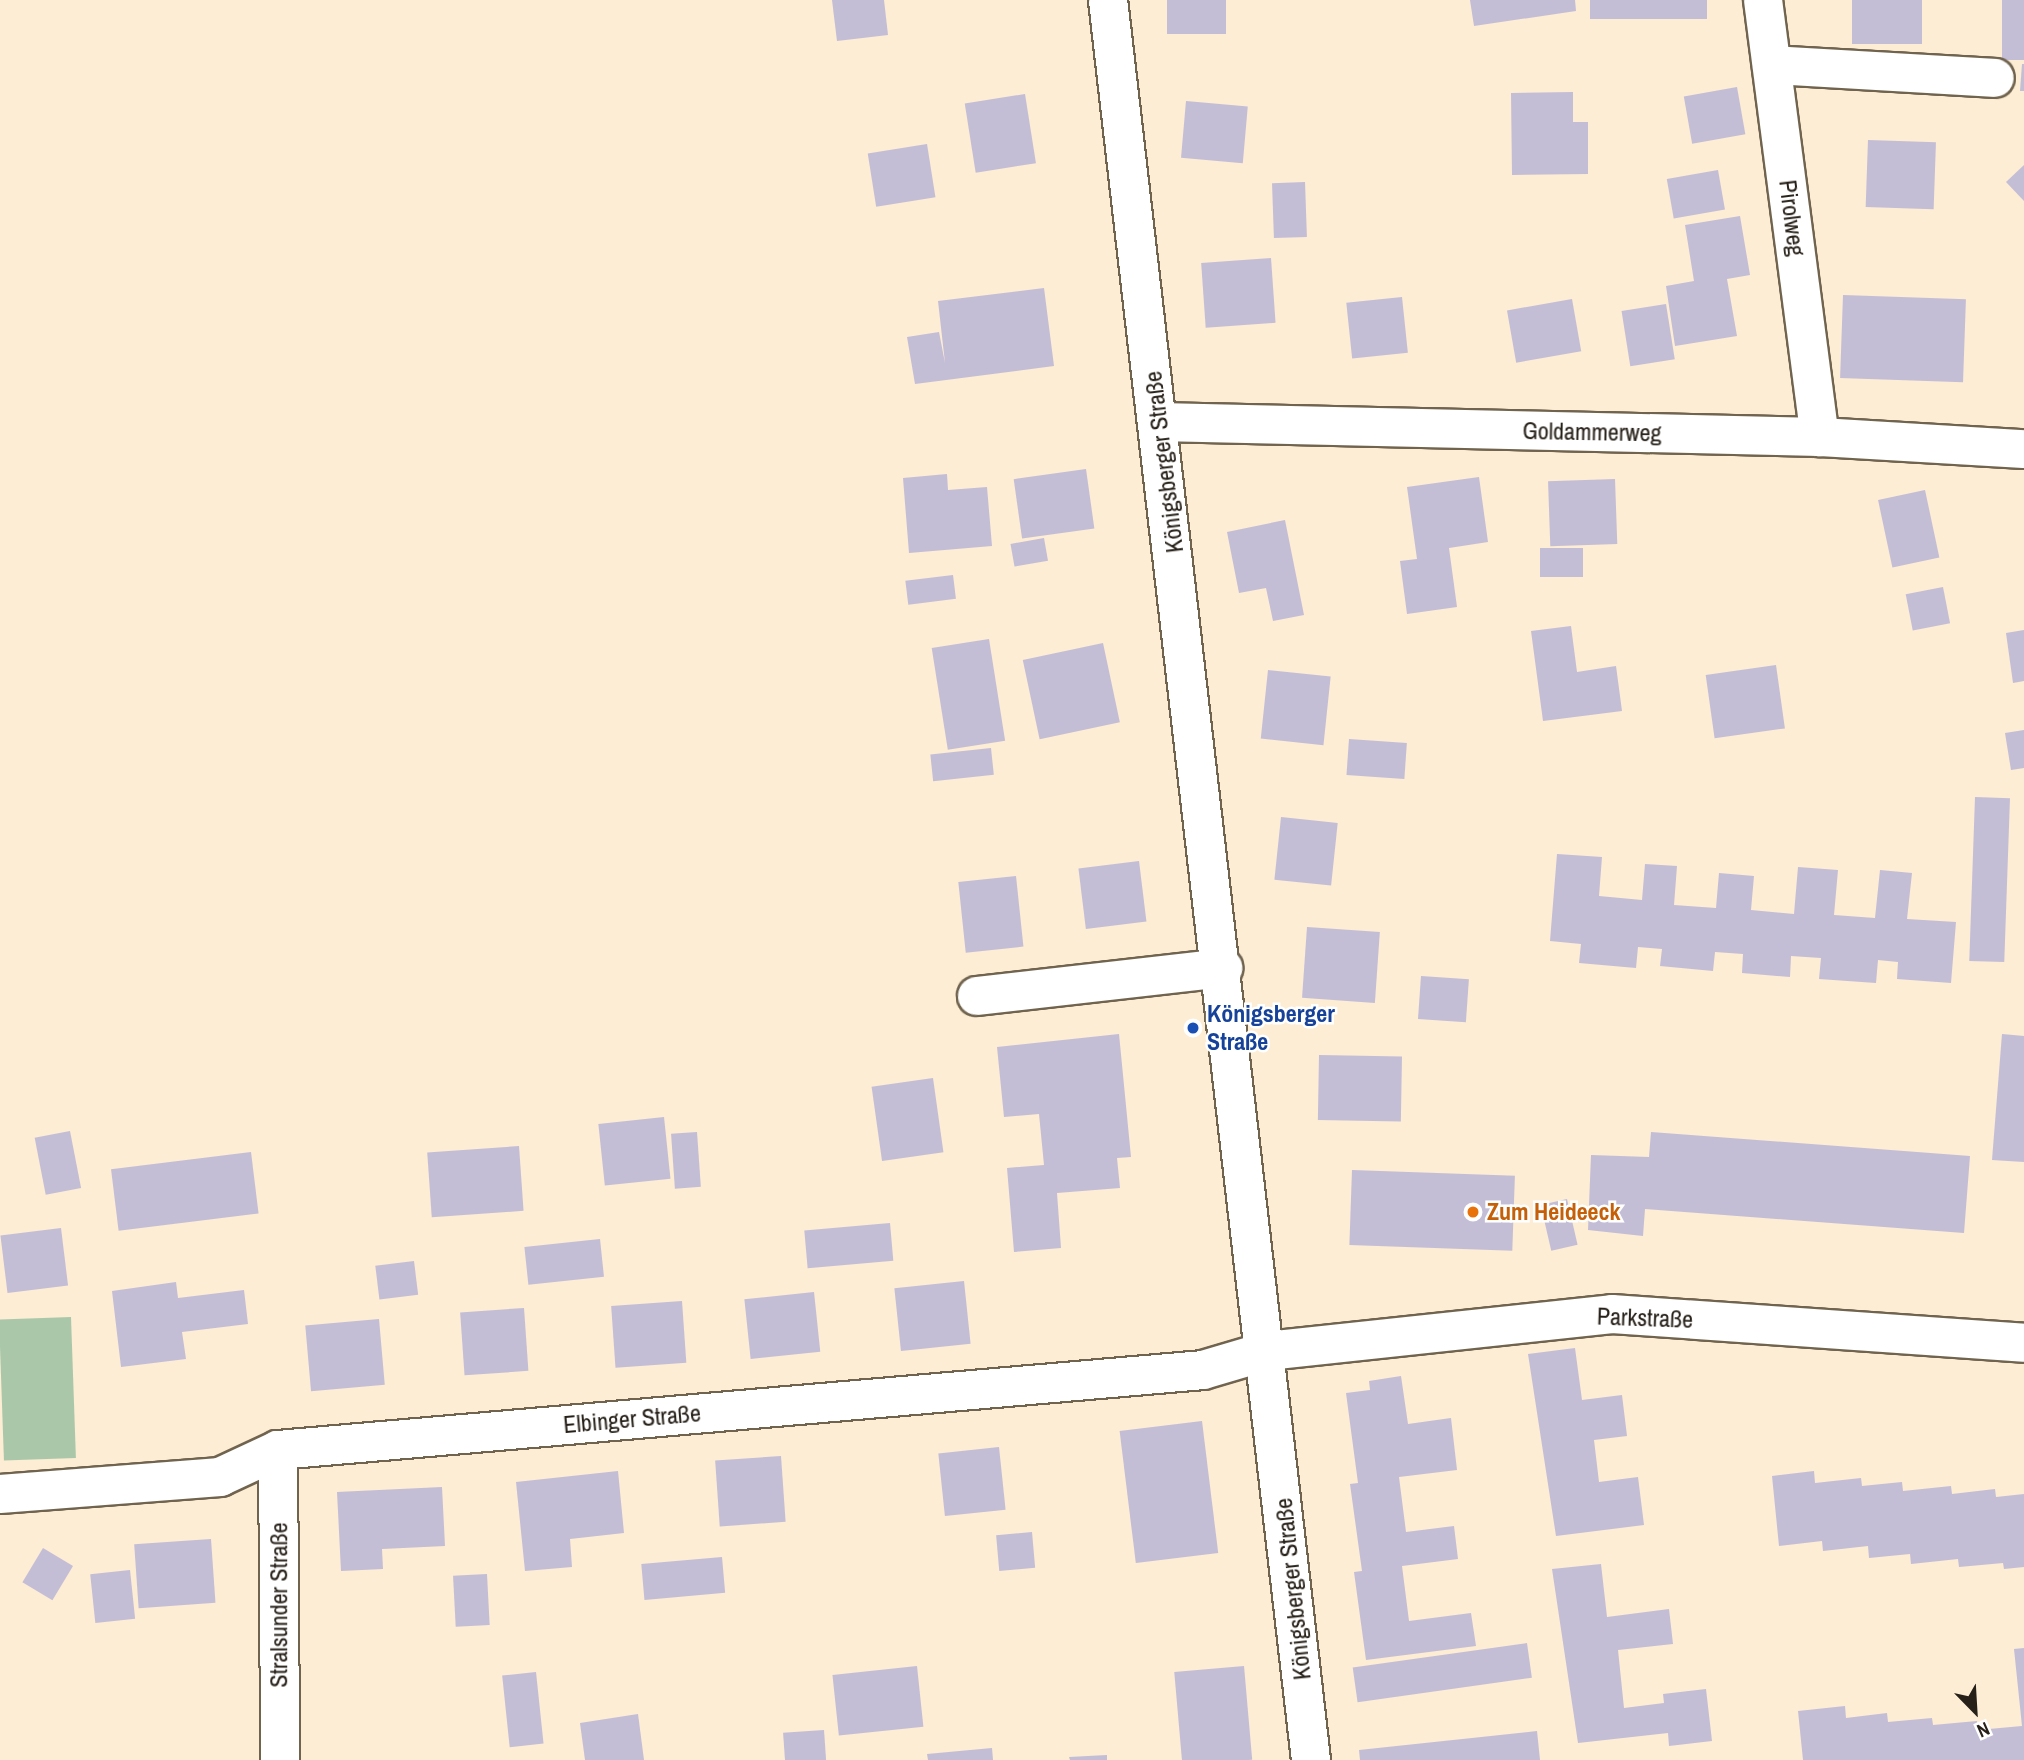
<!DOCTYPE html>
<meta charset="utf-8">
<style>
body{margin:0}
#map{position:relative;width:2024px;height:1760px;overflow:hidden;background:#fcedd4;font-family:"Archivo Narrow",sans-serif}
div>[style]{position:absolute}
.green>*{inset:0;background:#aac8a9;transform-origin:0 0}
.building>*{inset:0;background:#c4bdd6;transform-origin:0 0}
.roads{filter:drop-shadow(2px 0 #71644f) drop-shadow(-2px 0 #71644f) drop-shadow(0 2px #71644f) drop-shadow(0 -2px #71644f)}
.minor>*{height:38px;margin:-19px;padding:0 19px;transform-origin:19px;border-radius:19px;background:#fff}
.dots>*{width:19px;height:19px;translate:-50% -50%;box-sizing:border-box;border:4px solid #fff;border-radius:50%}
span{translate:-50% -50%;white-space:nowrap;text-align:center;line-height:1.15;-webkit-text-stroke:5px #fff;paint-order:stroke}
.street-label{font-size:24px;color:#262018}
.transit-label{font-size:24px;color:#164399;font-weight:700}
.left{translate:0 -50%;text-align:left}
.food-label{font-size:24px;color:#c56008;font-weight:700}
.north{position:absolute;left:1940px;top:1676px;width:70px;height:70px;-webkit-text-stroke:5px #fff;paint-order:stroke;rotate:156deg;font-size:19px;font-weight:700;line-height:28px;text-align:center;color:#262018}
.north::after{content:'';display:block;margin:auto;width:24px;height:32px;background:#262018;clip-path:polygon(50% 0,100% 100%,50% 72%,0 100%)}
</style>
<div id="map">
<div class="green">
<i style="left:71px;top:1317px;width:141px;height:72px;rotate:88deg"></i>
</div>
<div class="building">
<i style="clip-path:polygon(832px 0,884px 0,888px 35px,837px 41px)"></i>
<i style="left:1167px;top:0;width:59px;height:34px"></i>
<i style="clip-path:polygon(1470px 0,1575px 0,1576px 11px,1474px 26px)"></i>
<i style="left:1590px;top:0;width:117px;height:19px"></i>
<i style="left:1852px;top:0;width:70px;height:44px"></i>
<i style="left:2002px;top:0;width:22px;height:60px"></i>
<i style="clip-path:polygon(2022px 64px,2024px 64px,2024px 91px,2020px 91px)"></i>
<i style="left:1737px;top:87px;width:48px;height:54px;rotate:80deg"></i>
<i style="clip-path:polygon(1573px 92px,1573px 122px,1588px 122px,1588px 174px,1512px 175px,1511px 93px)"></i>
<i style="left:1025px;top:94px;width:70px;height:61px;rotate:81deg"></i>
<i style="left:1186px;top:101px;width:62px;height:57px;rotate:5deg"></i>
<i style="left:1868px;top:140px;width:68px;height:67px;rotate:2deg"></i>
<i style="left:927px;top:144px;width:54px;height:60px;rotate:81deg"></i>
<i style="clip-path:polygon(2024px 165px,2024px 201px,2006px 182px)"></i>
<i style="left:1718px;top:170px;width:40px;height:52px;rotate:80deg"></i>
<i style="left:1305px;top:182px;width:55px;height:33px;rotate:88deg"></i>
<i style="clip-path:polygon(1740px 216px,1750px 275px,1727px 279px,1737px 336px,1675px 346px,1666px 286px,1694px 281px,1685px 225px)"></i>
<i style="left:1271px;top:258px;width:65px;height:70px;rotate:86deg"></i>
<i style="clip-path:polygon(1044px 288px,1054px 366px,915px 384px,907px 337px,939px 332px,945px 363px,938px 301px)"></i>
<i style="left:1843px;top:295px;width:123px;height:83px;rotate:2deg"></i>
<i style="left:1402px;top:297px;width:56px;height:56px;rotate:84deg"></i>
<i style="left:1572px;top:299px;width:53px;height:66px;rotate:80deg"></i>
<i style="left:1666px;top:304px;width:56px;height:45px;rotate:81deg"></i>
<i style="left:1086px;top:469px;width:60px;height:73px;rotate:82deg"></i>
<i style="clip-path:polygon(947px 474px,948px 490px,987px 487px,992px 546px,909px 553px,903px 478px)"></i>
<i style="clip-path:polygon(1479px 477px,1488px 542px,1449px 548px,1457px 607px,1407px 614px,1400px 561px,1417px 559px,1407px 487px)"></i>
<i style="left:1615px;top:479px;width:65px;height:67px;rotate:88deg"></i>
<i style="left:1925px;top:490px;width:69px;height:48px;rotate:78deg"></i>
<i style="clip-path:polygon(1285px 520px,1304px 615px,1273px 621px,1266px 588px,1239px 593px,1227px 532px)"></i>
<i style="left:1044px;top:538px;width:23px;height:34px;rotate:80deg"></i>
<i style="left:1540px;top:548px;width:43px;height:29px"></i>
<i style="left:953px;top:575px;width:24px;height:48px;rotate:83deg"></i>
<i style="left:1943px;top:587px;width:37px;height:38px;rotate:79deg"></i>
<i style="clip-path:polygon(1571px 626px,1577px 672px,1616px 666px,1622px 711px,1543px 721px,1531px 631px)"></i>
<i style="clip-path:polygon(2024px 630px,2024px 681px,2013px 683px,2006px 633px)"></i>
<i style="left:989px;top:639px;width:103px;height:58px;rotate:81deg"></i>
<i style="left:1103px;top:643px;width:81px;height:82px;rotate:78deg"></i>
<i style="left:1776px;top:665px;width:64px;height:71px;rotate:82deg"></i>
<i style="left:1268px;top:670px;width:63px;height:69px;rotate:6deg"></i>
<i style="clip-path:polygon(2024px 730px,2024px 768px,2011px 770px,2005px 733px)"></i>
<i style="left:1349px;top:739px;width:58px;height:36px;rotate:4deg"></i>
<i style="left:991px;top:748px;width:27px;height:61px;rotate:84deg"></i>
<i style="left:1975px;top:797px;width:35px;height:164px;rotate:2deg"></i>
<i style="left:1281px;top:817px;width:57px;height:63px;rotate:6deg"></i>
<i style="clip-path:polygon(1557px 854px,1602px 857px,1599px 896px,1642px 900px,1645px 864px,1677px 866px,1674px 905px,1716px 908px,1719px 873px,1754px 876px,1751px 910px,1794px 914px,1798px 867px,1838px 870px,1834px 915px,1875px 918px,1880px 870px,1912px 873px,1907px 919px,1956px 922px,1951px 983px,1897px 979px,1898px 962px,1878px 960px,1876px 983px,1819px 979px,1821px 958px,1791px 956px,1790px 977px,1742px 973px,1743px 954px,1715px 952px,1713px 971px,1660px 966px,1662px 949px,1638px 947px,1636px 968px,1579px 963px,1581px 944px,1550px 941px)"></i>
<i style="left:1139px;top:861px;width:61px;height:61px;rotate:83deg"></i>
<i style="left:1016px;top:876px;width:71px;height:58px;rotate:84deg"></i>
<i style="left:1307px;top:927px;width:73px;height:71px;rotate:4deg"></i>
<i style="left:1421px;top:976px;width:48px;height:43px;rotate:4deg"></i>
<i style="clip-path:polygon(1119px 1034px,1131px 1157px,1117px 1158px,1120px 1188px,1057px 1193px,1061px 1248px,1014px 1252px,1007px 1168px,1044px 1165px,1039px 1114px,1004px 1117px,997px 1047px)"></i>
<i style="clip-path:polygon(2002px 1034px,2024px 1036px,2024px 1162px,1992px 1160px)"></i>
<i style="left:1319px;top:1055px;width:83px;height:65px;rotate:1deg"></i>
<i style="left:933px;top:1078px;width:75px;height:62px;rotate:82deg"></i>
<i style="left:664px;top:1117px;width:62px;height:66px;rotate:84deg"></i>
<i style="left:70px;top:1131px;width:58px;height:36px;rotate:79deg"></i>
<i style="left:697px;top:1132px;width:55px;height:26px;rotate:86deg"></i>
<i style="clip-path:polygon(1651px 1132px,1970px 1156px,1964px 1233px,1645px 1209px,1643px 1236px,1588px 1230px,1591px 1155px,1649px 1157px)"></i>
<i style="left:519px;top:1146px;width:65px;height:92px;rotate:86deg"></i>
<i style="left:251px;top:1152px;width:62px;height:141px;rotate:83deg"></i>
<i style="left:1352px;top:1170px;width:163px;height:75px;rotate:2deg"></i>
<i style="left:1567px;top:1199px;width:47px;height:27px;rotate:77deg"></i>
<i style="left:890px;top:1223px;width:38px;height:86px;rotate:85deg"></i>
<i style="left:61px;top:1228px;width:58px;height:61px;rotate:83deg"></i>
<i style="left:600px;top:1239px;width:38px;height:76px;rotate:84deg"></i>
<i style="left:414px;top:1261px;width:34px;height:39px;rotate:83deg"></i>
<i style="left:964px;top:1281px;width:63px;height:70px;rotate:84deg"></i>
<i style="clip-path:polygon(176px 1282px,178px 1298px,244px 1290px,248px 1324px,182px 1332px,186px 1359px,121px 1367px,112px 1291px)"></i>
<i style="left:814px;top:1292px;width:60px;height:70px;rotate:84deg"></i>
<i style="left:682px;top:1301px;width:62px;height:71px;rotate:86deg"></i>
<i style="left:524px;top:1308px;width:63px;height:64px;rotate:86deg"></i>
<i style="left:379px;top:1319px;width:66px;height:74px;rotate:85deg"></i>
<i style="clip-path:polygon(1575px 1348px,1582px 1400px,1622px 1395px,1627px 1436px,1594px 1440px,1599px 1482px,1638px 1477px,1644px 1525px,1556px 1536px,1528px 1354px)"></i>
<i style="clip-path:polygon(1401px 1376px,1408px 1424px,1451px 1418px,1457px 1470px,1399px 1477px,1406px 1532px,1454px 1526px,1458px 1559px,1402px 1566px,1409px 1621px,1471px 1613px,1476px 1646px,1366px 1660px,1354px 1572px,1362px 1571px,1350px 1484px,1358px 1483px,1346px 1393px,1370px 1390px,1369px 1381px)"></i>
<i style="left:1202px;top:1421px;width:133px;height:83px;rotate:83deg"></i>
<i style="left:999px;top:1447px;width:63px;height:61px;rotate:84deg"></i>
<i style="left:781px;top:1456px;width:66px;height:66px;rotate:86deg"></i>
<i style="clip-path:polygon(618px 1471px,624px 1533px,570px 1539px,572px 1567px,525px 1571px,516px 1482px)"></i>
<i style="clip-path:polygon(1814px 1471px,1815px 1483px,1861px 1478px,1862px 1486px,1902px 1482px,1903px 1491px,1951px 1486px,1952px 1494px,1995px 1489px,1996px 1497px,2024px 1494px,2024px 1567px,2004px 1569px,2003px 1563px,1959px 1567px,1958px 1559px,1911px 1564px,1910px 1554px,1869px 1558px,1868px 1546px,1823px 1551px,1822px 1541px,1779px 1546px,1772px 1476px)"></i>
<i style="clip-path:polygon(442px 1487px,445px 1546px,382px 1549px,383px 1569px,341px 1571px,337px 1492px)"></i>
<i style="left:1032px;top:1532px;width:36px;height:36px;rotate:85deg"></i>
<i style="left:211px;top:1539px;width:64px;height:77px;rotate:86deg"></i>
<i style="left:43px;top:1548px;width:35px;height:40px;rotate:31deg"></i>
<i style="left:722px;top:1557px;width:36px;height:81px;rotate:85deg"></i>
<i style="clip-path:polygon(1601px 1564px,1607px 1617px,1669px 1609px,1673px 1644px,1618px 1650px,1624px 1708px,1664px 1703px,1663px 1694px,1706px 1689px,1712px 1741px,1669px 1746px,1668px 1733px,1578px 1743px,1552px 1569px)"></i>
<i style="left:130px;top:1570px;width:49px;height:40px;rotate:84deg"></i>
<i style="left:487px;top:1574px;width:51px;height:34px;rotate:87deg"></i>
<i style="left:1527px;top:1643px;width:35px;height:176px;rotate:82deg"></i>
<i style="clip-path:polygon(2024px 1648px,2024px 1760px,1803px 1760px,1798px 1711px,1845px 1706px,1846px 1718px,1887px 1713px,1888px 1722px,1932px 1718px,1933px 1725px,1977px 1721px,1978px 1730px,2022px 1726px,2014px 1649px)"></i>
<i style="left:917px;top:1666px;width:61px;height:85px;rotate:84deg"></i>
<i style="left:1244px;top:1666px;width:94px;height:70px;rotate:85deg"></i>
<i style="left:536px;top:1672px;width:72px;height:34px;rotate:84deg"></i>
<i style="clip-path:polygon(638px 1714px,644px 1760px,585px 1760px,580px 1723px)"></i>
<i style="left:824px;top:1730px;width:30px;height:41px;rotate:86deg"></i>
<i style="clip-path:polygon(1537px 1731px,1540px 1760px,1360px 1760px,1359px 1750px)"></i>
<i style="clip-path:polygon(992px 1748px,993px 1760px,928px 1760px,927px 1754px)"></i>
<i style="clip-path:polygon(1107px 1755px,1107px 1760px,1070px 1760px,1069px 1757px)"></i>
</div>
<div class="roads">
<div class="minor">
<i style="left:1108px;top:0;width:1772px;rotate:83.42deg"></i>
<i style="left:1763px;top:0;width:441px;rotate:82.6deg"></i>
<i style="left:1772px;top:65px;width:223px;rotate:3.3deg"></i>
<i style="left:1159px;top:422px;width:661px;rotate:1.3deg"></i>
<i style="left:1820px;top:437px;width:204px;rotate:3.4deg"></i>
<i style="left:977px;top:996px;width:248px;rotate:-6.5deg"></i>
<i style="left:278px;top:1450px;width:310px;rotate:89.6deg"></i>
<i style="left:0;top:1494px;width:221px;rotate:-4.4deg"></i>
<i style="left:220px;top:1477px;width:64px;rotate:-25deg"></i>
<i style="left:278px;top:1450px;width:928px;rotate:-4.94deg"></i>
<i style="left:1203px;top:1370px;width:67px;rotate:-16.5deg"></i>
<i style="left:1267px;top:1351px;width:347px;rotate:-6.1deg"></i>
<i style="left:1612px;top:1314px;width:413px;rotate:4deg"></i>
</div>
</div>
<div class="dots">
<i style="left:1193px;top:1028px;background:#1a4fb4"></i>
<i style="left:1473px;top:1212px;background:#e8710a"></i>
</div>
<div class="street-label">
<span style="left:1792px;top:218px;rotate:83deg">Pirolweg</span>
<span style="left:1592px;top:432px;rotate:1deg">Goldammerweg</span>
<span style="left:1164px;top:462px;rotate:-97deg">Königsberger Straße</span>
<span style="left:1645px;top:1318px;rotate:2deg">Parkstraße</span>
<span style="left:632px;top:1419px;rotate:-5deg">Elbinger Straße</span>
<span style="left:1293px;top:1589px;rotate:-96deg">Königsberger Straße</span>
<span style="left:279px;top:1605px;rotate:-90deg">Stralsunder Straße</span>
</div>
<div class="transit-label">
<span class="left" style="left:1207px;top:1028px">Königsberger<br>Straße</span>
</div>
<div class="food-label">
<span class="left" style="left:1487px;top:1212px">Zum Heideeck</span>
</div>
<div class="north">N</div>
</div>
